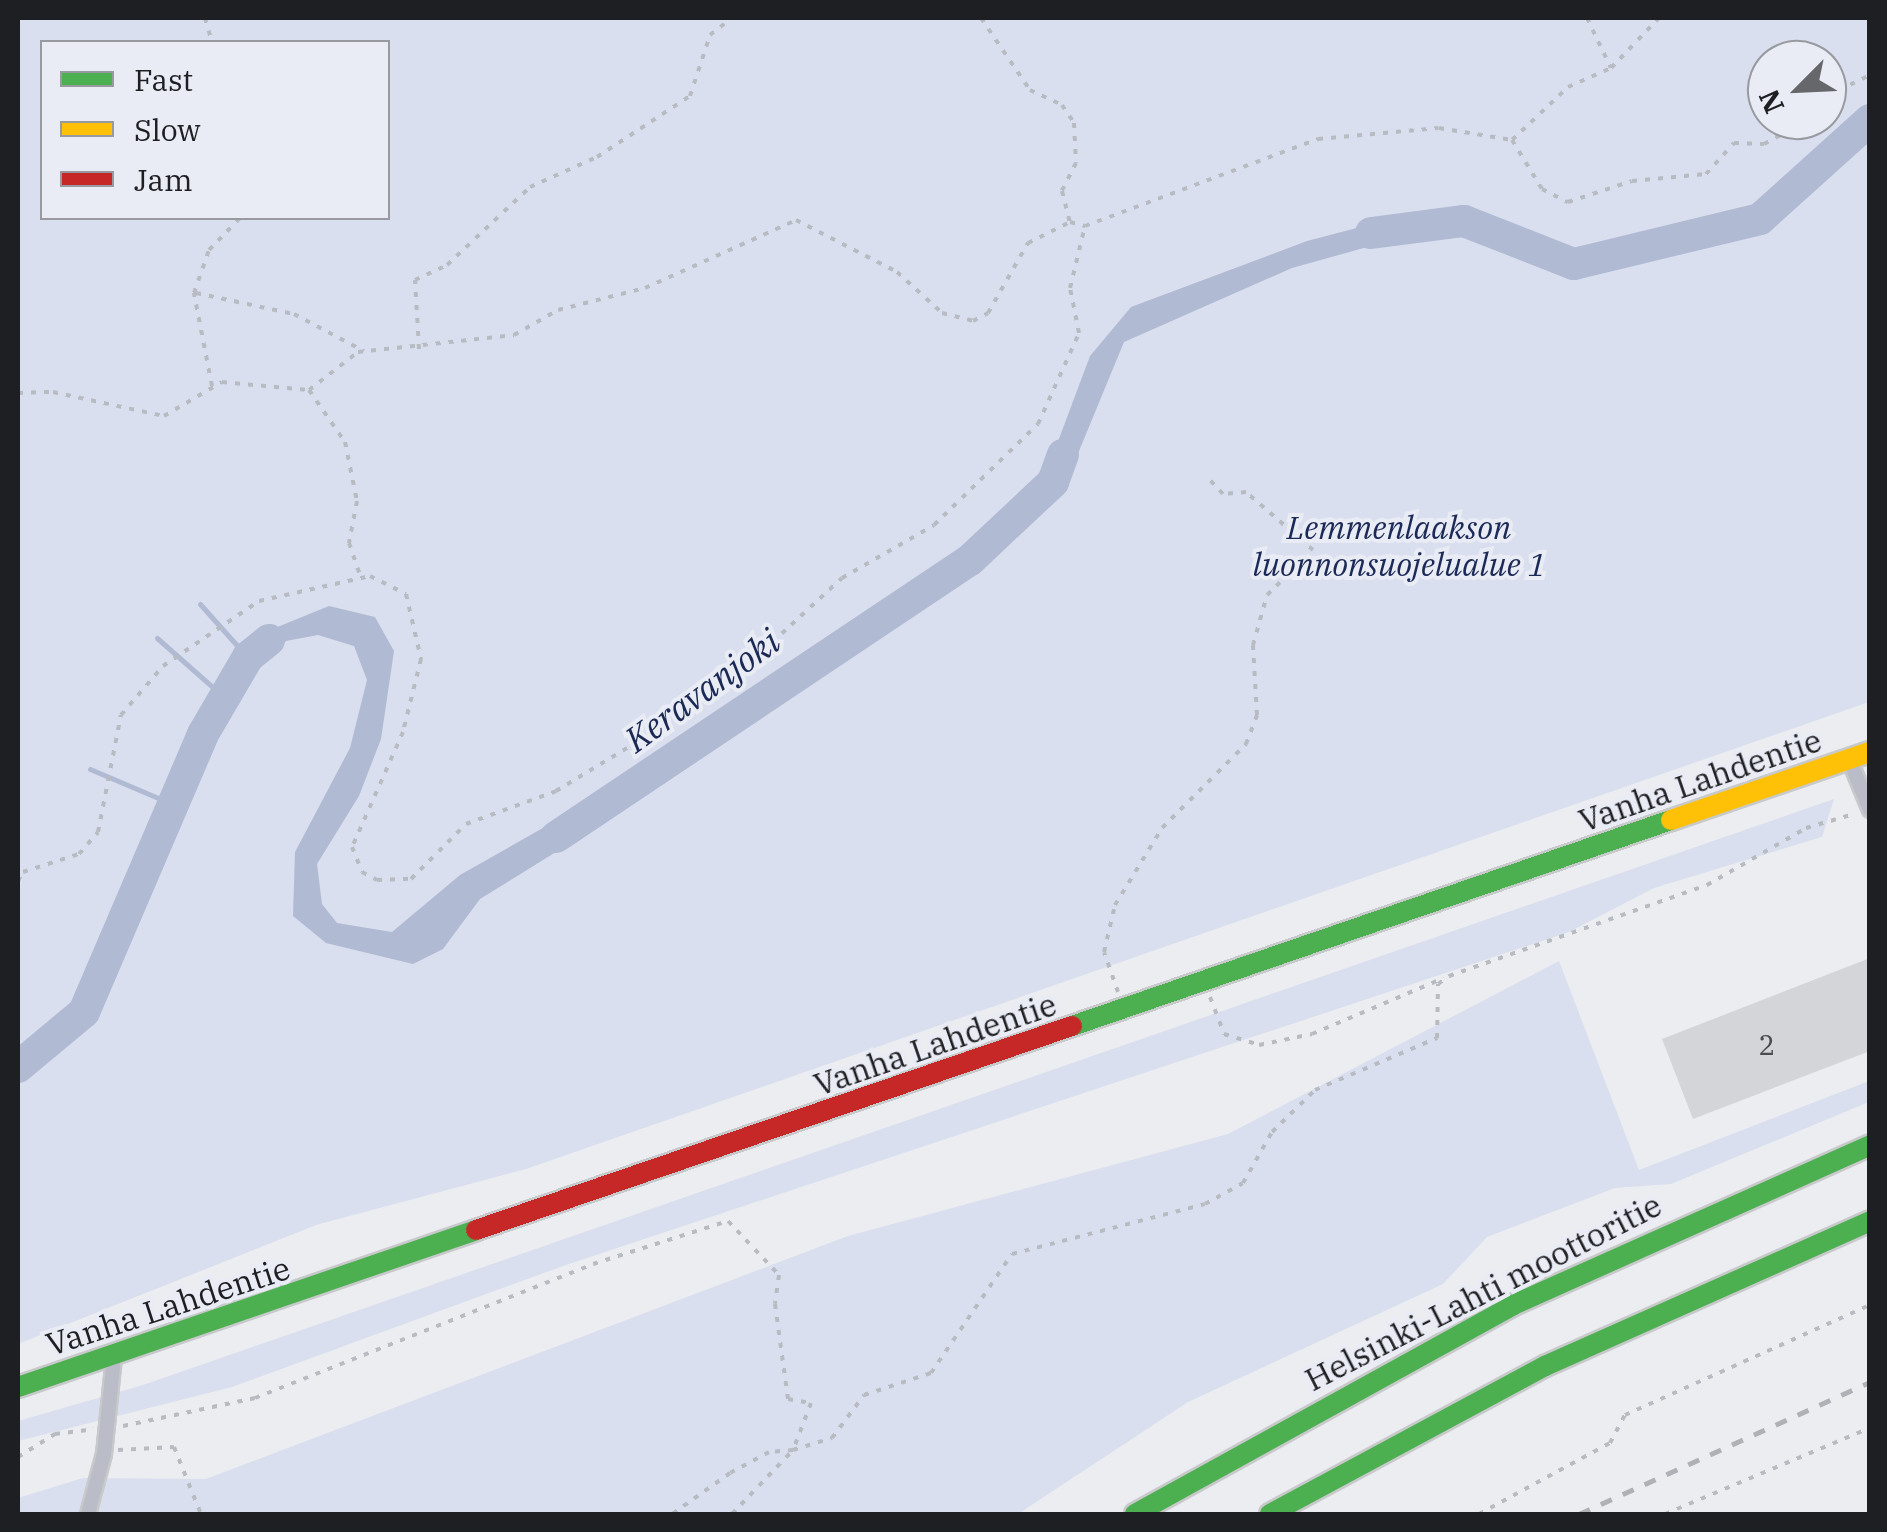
<!DOCTYPE html>
<style>
body{margin:0}
#map{position:relative;width:1887px;height:1532px;overflow:hidden;background:#ecedf1;font-family:"IBM Plex Serif",serif}
div>[style]{position:absolute}
.green>*{inset:0;background:#d9dfee}
.water>*{inset:0;background:#b0bad3}
.stream>*{height:5px;margin:-2.5px;padding:0 2.5px;transform-origin:2.5px;border-radius:2.5px;background:#b0bad3}
.river>*{height:32px;margin:-16px;padding:0 16px;transform-origin:16px;border-radius:16px;background:#b0bad3}
.building>*{inset:0;background:#d4d5d9}
.path>*{height:4px;margin-top:-2px;transform-origin:0;background:repeating-linear-gradient(90deg,#b8bbc2 0 5px,transparent 0 13px)}
.roads{filter:drop-shadow(2px 0 #c8c9cb) drop-shadow(-2px 0 #c8c9cb) drop-shadow(0 2px #c8c9cb) drop-shadow(0 -2px #c8c9cb)}
.street>*{height:14px;margin:-7px;padding:0 7px;transform-origin:7px;border-radius:7px;background:#babdc8}
.fast>*{height:20px;margin:-10px;padding:0 10px;transform-origin:10px;border-radius:10px;background:#4caf50}
.slow>*{height:20px;margin:-10px;padding:0 10px;transform-origin:10px;border-radius:10px;background:#ffc107}
.jam>*{height:20px;margin:-10px;padding:0 10px;transform-origin:10px;border-radius:10px;background:#c62828}
.rail>*{height:5px;margin-top:-2.5px;transform-origin:0;background:repeating-linear-gradient(90deg,#afb1b6 0 12px,transparent 0 24px)}
span{translate:-50% -50%;white-space:nowrap;text-align:center;line-height:1.15;-webkit-text-stroke:8px #e9ecf4;paint-order:stroke}
.number-label{font-size:28px;color:#4c4c50}
.number-label span{-webkit-text-stroke-width:0}
.park-label{font-size:32px;color:#1c2a57;font-style:italic}
.street-label{font-size:32px;color:#1e1f22}
.water-label{font-size:35px;color:#1b2955;font-style:italic}
.frame{position:absolute;inset:0;border:20px solid #1e1f22;pointer-events:none}
.legend{position:absolute;left:40px;top:40px;width:350px;height:180px;box-sizing:border-box;background:#e9ecf4;border:2px solid #989aa0;margin:0;padding:12px 18px;list-style:none;font-size:30px;color:#1e1f22}
.legend li{display:flex;align-items:center;gap:20px;height:50px}
.legend b{width:50px;border:2px solid #989aa0}
.north{position:absolute;left:1747px;top:40px;width:100px;height:100px;box-sizing:border-box;background:#e9ecf4;border:2px solid #989aa0;border-radius:50%;rotate:246deg;font-size:28px;font-weight:700;line-height:40px;text-align:center;color:#1e1f22}
.north::after{content:'';display:block;margin:auto;width:35px;height:45px;background:#66676a;clip-path:polygon(50% 0,100% 100%,50% 72%,0 100%)}
</style>
<div id="map">
<div class="green">
<i style="clip-path:polygon(evenodd,18px 18px,1869px 18px,1869px 702px,526px 1169px,316px 1225px,18px 1344px,18px 18px,42px 42px,388px 42px,388px 218px,42px 218px,42px 42px,18px 18px,1767px 60px,1827px 60px,1827px 120px,1767px 120px,1767px 60px)"></i>
<i style="clip-path:polygon(1834px 799px,1822px 837px,1654px 888px,1569px 932px,563px 1266px,232px 1387px,18px 1441px,18px 1421px,143px 1385px)"></i>
<i style="clip-path:polygon(1559px 961px,1639px 1170px,1869px 1081px,1869px 1102px,1671px 1184px,1615px 1188px,1487px 1237px,1443px 1284px,1188px 1402px,1018px 1514px,18px 1514px,18px 1498px,83px 1478px,206px 1479px,848px 1236px,1228px 1134px)"></i>
</div>
<div class="water">
<i style="clip-path:polygon(1410px 214px,1414px 234px,1292px 268px,1124px 342px,1065px 485px,1051px 500px,1031px 485px,1051px 460px,1090px 356px,1131px 307px,1307px 241px)"></i>
<i style="clip-path:polygon(329px 606px,375px 617px,394px 651px,381px 739px,359px 796px,317px 864px,322px 904px,337px 923px,392px 932px,460px 875px,587px 803px,601px 824px,480px 899px,443px 949px,413px 964px,326px 943px,293px 916px,295px 852px,350px 748px,367px 680px,354px 646px,318px 635px,286px 641px,249px 676px,228px 663px,250px 638px)"></i>
</div>
<div class="stream">
<i style="left:200px;top:604px;width:63px;rotate:48.2deg"></i>
<i style="left:157px;top:638px;width:89px;rotate:41.4deg"></i>
<i style="left:90px;top:769px;width:92px;rotate:23deg"></i>
</div>
<div class="river">
<i style="left:1371px;top:233px;width:94px;rotate:-7.4deg"></i>
<i style="left:1464px;top:221px;width:118px;rotate:21.4deg"></i>
<i style="left:1574px;top:264px;width:191px;rotate:-13.6deg"></i>
<i style="left:1760px;top:219px;width:148px;rotate:-42deg"></i>
<i style="left:556px;top:837px;width:498px;rotate:-33.8deg"></i>
<i style="left:970px;top:560px;width:114px;rotate:-43.2deg"></i>
<i style="left:1053px;top:482px;width:29px;rotate:-70deg"></i>
<i style="left:18px;top:1067px;width:86px;rotate:-39.8deg"></i>
<i style="left:84px;top:1012px;width:302px;rotate:-66.8deg"></i>
<i style="left:203px;top:734px;width:89px;rotate:-59.7deg"></i>
<i style="left:248px;top:657px;width:27px;rotate:-39deg"></i>
</div>
<div class="building">
<i style="clip-path:polygon(1870px 958px,1870px 1051px,1693px 1119px,1662px 1039px)"></i>
</div>
<div class="path">
<i style="left:205px;top:18px;width:25px;rotate:74deg"></i>
<i style="left:981px;top:18px;width:87px;rotate:55.8deg"></i>
<i style="left:1030px;top:90px;width:35px;rotate:25deg"></i>
<i style="left:1062px;top:105px;width:22px;rotate:56deg"></i>
<i style="left:1074px;top:123px;width:40px;rotate:87.1deg"></i>
<i style="left:1076px;top:163px;width:31px;rotate:117deg"></i>
<i style="left:1062px;top:191px;width:32px;rotate:76deg"></i>
<i style="left:1587px;top:18px;width:55px;rotate:64.4deg"></i>
<i style="left:1827px;top:96px;width:48px;rotate:-26deg"></i>
<i style="left:1512px;top:140px;width:57px;rotate:58.5deg"></i>
<i style="left:1542px;top:189px;width:29px;rotate:27deg"></i>
<i style="left:1568px;top:202px;width:67px;rotate:-18.2deg"></i>
<i style="left:1632px;top:181px;width:74px;rotate:-5.4deg"></i>
<i style="left:1706px;top:174px;width:42px;rotate:-47.9deg"></i>
<i style="left:1734px;top:143px;width:30px;rotate:2deg"></i>
<i style="left:1764px;top:144px;width:50px;rotate:-28.6deg"></i>
<i style="left:196px;top:293px;width:100px;rotate:12.1deg"></i>
<i style="left:294px;top:314px;width:79px;rotate:27.9deg"></i>
<i style="left:419px;top:349px;width:69px;rotate:-93.3deg"></i>
<i style="left:415px;top:280px;width:35px;rotate:-25deg"></i>
<i style="left:447px;top:265px;width:114px;rotate:-43.2deg"></i>
<i style="left:530px;top:187px;width:73px;rotate:-24.1deg"></i>
<i style="left:597px;top:157px;width:111px;rotate:-33.3deg"></i>
<i style="left:690px;top:96px;width:64px;rotate:-71.8deg"></i>
<i style="left:710px;top:35px;width:28px;rotate:-38deg"></i>
<i style="left:212px;top:386px;width:95px;rotate:-101deg"></i>
<i style="left:194px;top:293px;width:46px;rotate:-70.8deg"></i>
<i style="left:209px;top:250px;width:45px;rotate:-45.9deg"></i>
<i style="left:309px;top:390px;width:63px;rotate:55.3deg"></i>
<i style="left:345px;top:442px;width:60px;rotate:78.5deg"></i>
<i style="left:357px;top:501px;width:43px;rotate:100.8deg"></i>
<i style="left:349px;top:543px;width:36px;rotate:71deg"></i>
<i style="left:18px;top:393px;width:35px;rotate:-2deg"></i>
<i style="left:53px;top:392px;width:114px;rotate:12.2deg"></i>
<i style="left:164px;top:416px;width:67px;rotate:-30.4deg"></i>
<i style="left:222px;top:382px;width:87px;rotate:5.3deg"></i>
<i style="left:309px;top:390px;width:62px;rotate:-37.8deg"></i>
<i style="left:358px;top:352px;width:157px;rotate:-6.2deg"></i>
<i style="left:514px;top:335px;width:51px;rotate:-29.6deg"></i>
<i style="left:558px;top:310px;width:90px;rotate:-14.2deg"></i>
<i style="left:645px;top:288px;width:166px;rotate:-24.2deg"></i>
<i style="left:796px;top:220px;width:114px;rotate:27.2deg"></i>
<i style="left:897px;top:272px;width:61px;rotate:42.3deg"></i>
<i style="left:942px;top:313px;width:32px;rotate:14deg"></i>
<i style="left:973px;top:321px;width:17px;rotate:-28deg"></i>
<i style="left:988px;top:313px;width:81px;rotate:-60.3deg"></i>
<i style="left:1028px;top:243px;width:47px;rotate:-26.6deg"></i>
<i style="left:1070px;top:222px;width:16px;rotate:15deg"></i>
<i style="left:18px;top:881px;width:10px;rotate:-61deg"></i>
<i style="left:23px;top:872px;width:59px;rotate:-17.8deg"></i>
<i style="left:79px;top:854px;width:29px;rotate:-49deg"></i>
<i style="left:98px;top:832px;width:119px;rotate:-78.9deg"></i>
<i style="left:121px;top:715px;width:65px;rotate:-49.4deg"></i>
<i style="left:163px;top:666px;width:116px;rotate:-34.1deg"></i>
<i style="left:259px;top:601px;width:114px;rotate:-12.7deg"></i>
<i style="left:370px;top:576px;width:40px;rotate:26.6deg"></i>
<i style="left:406px;top:594px;width:67px;rotate:77deg"></i>
<i style="left:421px;top:659px;width:75px;rotate:103.9deg"></i>
<i style="left:403px;top:732px;width:126px;rotate:113.9deg"></i>
<i style="left:352px;top:847px;width:27px;rotate:68deg"></i>
<i style="left:362px;top:872px;width:17px;rotate:28deg"></i>
<i style="left:377px;top:880px;width:34px;rotate:-2deg"></i>
<i style="left:411px;top:879px;width:78px;rotate:-45deg"></i>
<i style="left:466px;top:824px;width:96px;rotate:-20.1deg"></i>
<i style="left:556px;top:791px;width:116px;rotate:-31.2deg"></i>
<i style="left:655px;top:731px;width:121px;rotate:-35.9deg"></i>
<i style="left:753px;top:660px;width:121px;rotate:-42.7deg"></i>
<i style="left:842px;top:578px;width:106px;rotate:-29.9deg"></i>
<i style="left:934px;top:525px;width:145px;rotate:-44.2deg"></i>
<i style="left:1038px;top:424px;width:100px;rotate:-65.7deg"></i>
<i style="left:1079px;top:333px;width:46px;rotate:-101.3deg"></i>
<i style="left:1070px;top:288px;width:64px;rotate:-76.4deg"></i>
<i style="left:1085px;top:226px;width:249px;rotate:-20.5deg"></i>
<i style="left:1318px;top:139px;width:121px;rotate:-5.2deg"></i>
<i style="left:1439px;top:128px;width:74px;rotate:9.3deg"></i>
<i style="left:1512px;top:140px;width:77px;rotate:-43.4deg"></i>
<i style="left:1568px;top:87px;width:47px;rotate:-23.8deg"></i>
<i style="left:1611px;top:68px;width:69px;rotate:-46.2deg"></i>
<i style="left:1118px;top:992px;width:42px;rotate:-109.3deg"></i>
<i style="left:1104px;top:952px;width:48px;rotate:-76.8deg"></i>
<i style="left:1115px;top:905px;width:90px;rotate:-58.6deg"></i>
<i style="left:1162px;top:828px;width:119px;rotate:-45deg"></i>
<i style="left:1246px;top:744px;width:31px;rotate:-69deg"></i>
<i style="left:1257px;top:715px;width:70px;rotate:-93.3deg"></i>
<i style="left:1253px;top:645px;width:52px;rotate:-74.4deg"></i>
<i style="left:1267px;top:595px;width:64px;rotate:-44.4deg"></i>
<i style="left:1313px;top:550px;width:89px;rotate:-139.1deg"></i>
<i style="left:1246px;top:492px;width:23px;rotate:175deg"></i>
<i style="left:1223px;top:494px;width:22px;rotate:-133deg"></i>
<i style="left:1210px;top:997px;width:40px;rotate:69deg"></i>
<i style="left:1224px;top:1034px;width:37px;rotate:17deg"></i>
<i style="left:1259px;top:1045px;width:54px;rotate:-11.7deg"></i>
<i style="left:1312px;top:1034px;width:143px;rotate:-23deg"></i>
<i style="left:123px;top:1426px;width:135px;rotate:-12deg"></i>
<i style="left:255px;top:1398px;width:364px;rotate:-21.6deg"></i>
<i style="left:593px;top:1264px;width:142px;rotate:-17.7deg"></i>
<i style="left:728px;top:1221px;width:74px;rotate:46.6deg"></i>
<i style="left:779px;top:1275px;width:29px;rotate:98deg"></i>
<i style="left:775px;top:1304px;width:96px;rotate:82.2deg"></i>
<i style="left:788px;top:1399px;width:23px;rotate:10deg"></i>
<i style="left:811px;top:1403px;width:50px;rotate:111deg"></i>
<i style="left:793px;top:1450px;width:24px;rotate:175deg"></i>
<i style="left:769px;top:1452px;width:44px;rotate:151.7deg"></i>
<i style="left:730px;top:1473px;width:71px;rotate:144.7deg"></i>
<i style="left:118px;top:1450px;width:56px;rotate:-3.1deg"></i>
<i style="left:174px;top:1447px;width:72px;rotate:68.1deg"></i>
<i style="left:18px;top:1457px;width:44px;rotate:-31.9deg"></i>
<i style="left:55px;top:1434px;width:39px;rotate:-7deg"></i>
<i style="left:732px;top:1514px;width:88px;rotate:-46.4deg"></i>
<i style="left:793px;top:1450px;width:41px;rotate:-17.1deg"></i>
<i style="left:832px;top:1438px;width:54px;rotate:-53.3deg"></i>
<i style="left:864px;top:1395px;width:71px;rotate:-18.2deg"></i>
<i style="left:931px;top:1373px;width:144px;rotate:-55.8deg"></i>
<i style="left:1012px;top:1254px;width:199px;rotate:-14.5deg"></i>
<i style="left:1205px;top:1204px;width:43px;rotate:-28.9deg"></i>
<i style="left:1243px;top:1183px;width:59px;rotate:-60.4deg"></i>
<i style="left:1272px;top:1132px;width:60px;rotate:-44.3deg"></i>
<i style="left:1315px;top:1090px;width:133px;rotate:-23.1deg"></i>
<i style="left:1437px;top:1038px;width:54px;rotate:-88.9deg"></i>
<i style="left:1438px;top:984px;width:14px;rotate:-36deg"></i>
<i style="left:1449px;top:976px;width:274px;rotate:-19.4deg"></i>
<i style="left:1707px;top:885px;width:114px;rotate:-29.9deg"></i>
<i style="left:1806px;top:828px;width:50px;rotate:-16.3deg"></i>
<i style="left:1479px;top:1514px;width:149px;rotate:-28.5deg"></i>
<i style="left:1610px;top:1443px;width:32px;rotate:-62deg"></i>
<i style="left:1625px;top:1415px;width:269px;rotate:-24.2deg"></i>
<i style="left:1665px;top:1514px;width:222px;rotate:-22.8deg"></i>
</div>
<div class="roads">
<div class="street">
<i style="left:1849px;top:759px;width:55px;rotate:67.6deg"></i>
<i style="left:88px;top:1514px;width:62px;rotate:-75.1deg"></i>
<i style="left:104px;top:1454px;width:98px;rotate:-84.1deg"></i>
</div>
<div class="fast">
<i style="left:1072px;top:1026px;width:633px;rotate:-18.98deg"></i>
<i style="left:18px;top:1387px;width:484px;rotate:-18.9deg"></i>
<i style="left:1135px;top:1514px;width:432px;rotate:-28.9deg"></i>
<i style="left:1513px;top:1305px;width:391px;rotate:-24.1deg"></i>
<i style="left:1270px;top:1514px;width:312px;rotate:-28.3deg"></i>
<i style="left:1545px;top:1366px;width:356px;rotate:-24deg"></i>
</div>
<div class="slow">
<i style="left:1671px;top:820px;width:210px;rotate:-18.9deg"></i>
</div>
<div class="jam">
<i style="left:476px;top:1230px;width:630px;rotate:-18.9deg"></i>
</div>
</div>
<div class="rail">
<i style="left:1579px;top:1514px;width:320px;rotate:-24.4deg"></i>
</div>
<div class="number-label">
<span style="left:1767px;top:1045px">2</span>
</div>
<div class="park-label">
<span style="left:1399px;top:546px">Lemmenlaakson<br>luonnonsuojelualue 1</span>
</div>
<div class="street-label">
<span style="left:1700px;top:780px;rotate:-19deg">Vanha Lahdentie</span>
<span style="left:935px;top:1044px;rotate:-19deg">Vanha Lahdentie</span>
<span style="left:1483px;top:1292px;rotate:-27deg">Helsinki-Lahti moottoritie</span>
<span style="left:168px;top:1306px;rotate:-18deg">Vanha Lahdentie</span>
</div>
<div class="water-label">
<span style="left:702px;top:690px;rotate:-36deg">Keravanjoki</span>
</div>
<div class="frame"></div>
<ul class="legend">
<li><b style="height:12px;background:#4caf50"></b>Fast</li>
<li><b style="height:12px;background:#ffc107"></b>Slow</li>
<li><b style="height:12px;background:#c62828"></b>Jam</li>
</ul>
<div class="north">N</div>
</div>
